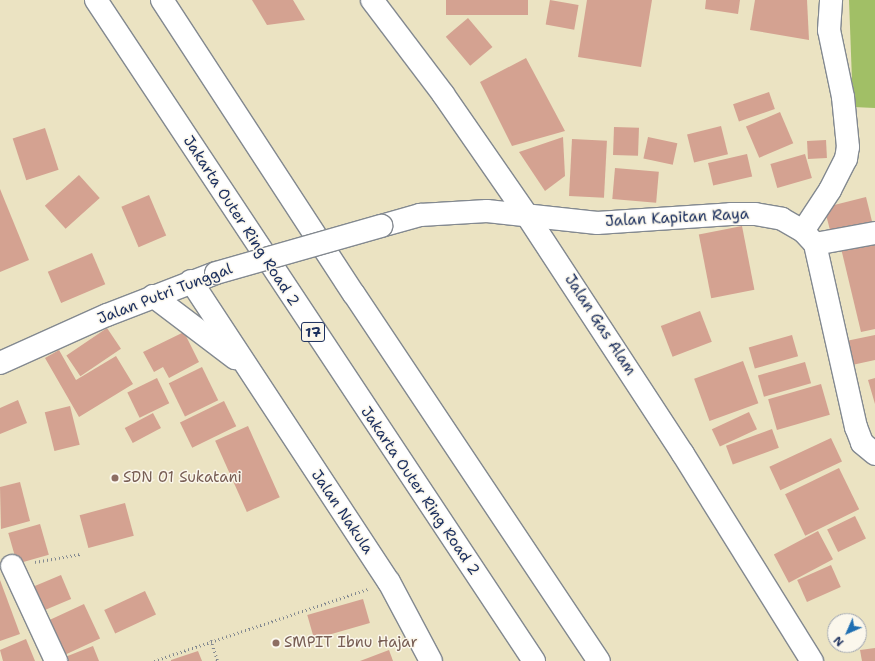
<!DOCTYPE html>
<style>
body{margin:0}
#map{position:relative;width:875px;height:661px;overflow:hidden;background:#ebe3c2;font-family:"Shantell Sans",sans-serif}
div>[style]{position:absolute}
.green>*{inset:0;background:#a1bf66}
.building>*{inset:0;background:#d4a291;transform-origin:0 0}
.path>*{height:2.5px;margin-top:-1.25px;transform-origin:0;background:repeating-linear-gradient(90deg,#838990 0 1px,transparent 0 4px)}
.roads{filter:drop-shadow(1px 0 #838990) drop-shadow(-1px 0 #838990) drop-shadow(0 1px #838990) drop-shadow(0 -1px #838990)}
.minor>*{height:22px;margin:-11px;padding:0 11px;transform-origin:11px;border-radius:11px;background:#fff}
.tertiary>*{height:22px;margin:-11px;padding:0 11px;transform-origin:11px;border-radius:11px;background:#fff}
.motorway>*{height:22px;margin:-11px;padding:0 11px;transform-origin:11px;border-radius:11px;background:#fff}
.bridges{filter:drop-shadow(1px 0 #838990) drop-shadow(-1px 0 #838990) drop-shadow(0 1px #838990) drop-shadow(0 -1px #838990)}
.tertiary-bridge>*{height:22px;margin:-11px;padding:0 11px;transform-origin:11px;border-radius:11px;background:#fff}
.dots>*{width:11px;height:11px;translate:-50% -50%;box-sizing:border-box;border:2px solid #fbf7ec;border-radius:50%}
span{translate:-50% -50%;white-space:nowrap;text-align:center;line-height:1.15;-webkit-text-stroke:3px #fbf7ec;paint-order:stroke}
.shield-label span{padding:1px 3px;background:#fbf7ec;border:1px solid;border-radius:3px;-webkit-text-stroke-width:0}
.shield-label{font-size:14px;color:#1b2f5e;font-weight:700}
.street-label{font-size:15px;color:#1b2f5e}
.education-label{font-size:15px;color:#785e54}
.left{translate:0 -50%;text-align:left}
.north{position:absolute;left:827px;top:613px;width:40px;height:40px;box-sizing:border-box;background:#fbf7ec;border:1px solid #a1a7b3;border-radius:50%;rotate:225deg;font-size:11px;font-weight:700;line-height:16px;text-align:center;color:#1b2f5e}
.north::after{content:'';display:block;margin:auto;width:14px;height:18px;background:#1f6fb2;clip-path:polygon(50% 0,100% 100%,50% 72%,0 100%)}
</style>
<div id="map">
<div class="green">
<i style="clip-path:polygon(849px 0,875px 0,875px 108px,853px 107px)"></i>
</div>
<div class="building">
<i style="clip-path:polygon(252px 0,293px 0,305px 20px,267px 25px)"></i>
<i style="left:446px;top:0;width:82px;height:15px"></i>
<i style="left:550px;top:0;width:29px;height:25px;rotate:10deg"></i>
<i style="clip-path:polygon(587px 0,652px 0,641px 67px,578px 57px)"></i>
<i style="clip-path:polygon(706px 0,740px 0,738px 14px,705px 9px)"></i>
<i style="clip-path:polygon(755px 0,807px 0,809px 40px,750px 30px)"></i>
<i style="left:468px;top:18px;width:38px;height:29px;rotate:50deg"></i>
<i style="clip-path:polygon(526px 58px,565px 131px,512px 146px,480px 82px)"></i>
<i style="left:769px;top:92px;width:18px;height:38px;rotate:71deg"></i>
<i style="left:780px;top:112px;width:34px;height:37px;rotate:67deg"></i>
<i style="left:721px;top:126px;width:29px;height:35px;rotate:76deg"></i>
<i style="left:614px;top:127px;width:25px;height:28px;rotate:2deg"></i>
<i style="left:45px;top:128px;width:44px;height:34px;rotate:72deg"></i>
<i style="clip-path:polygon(563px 137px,565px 176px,545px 191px,519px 152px)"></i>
<i style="left:648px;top:137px;width:30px;height:22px;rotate:12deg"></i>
<i style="left:572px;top:139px;width:35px;height:57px;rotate:3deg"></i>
<i style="left:826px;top:140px;width:18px;height:19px;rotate:87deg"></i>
<i style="left:747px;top:154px;width:23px;height:40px;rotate:77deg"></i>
<i style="left:805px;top:154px;width:25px;height:36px;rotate:74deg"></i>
<i style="left:615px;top:168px;width:44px;height:31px;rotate:5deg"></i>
<i style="left:79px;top:175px;width:31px;height:46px;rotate:48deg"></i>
<i style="clip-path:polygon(0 189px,29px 260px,0 272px)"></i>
<i style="left:149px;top:195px;width:44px;height:30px;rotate:67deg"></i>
<i style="left:866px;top:197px;width:29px;height:43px;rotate:76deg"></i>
<i style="left:742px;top:226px;width:65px;height:44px;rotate:79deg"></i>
<i style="clip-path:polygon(875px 237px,875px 329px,861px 332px,840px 244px)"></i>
<i style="left:92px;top:253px;width:34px;height:48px;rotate:67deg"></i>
<i style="left:700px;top:311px;width:33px;height:42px;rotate:69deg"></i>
<i style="left:107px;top:328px;width:25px;height:49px;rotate:56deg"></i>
<i style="clip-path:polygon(184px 332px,199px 362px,169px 378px,163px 367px,154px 372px,143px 352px)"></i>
<i style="left:792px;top:335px;width:22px;height:45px;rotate:74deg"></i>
<i style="clip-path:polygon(875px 335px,875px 360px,852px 365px,846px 341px)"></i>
<i style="clip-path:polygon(59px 350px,76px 380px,116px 356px,133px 384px,79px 417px,45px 358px)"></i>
<i style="left:743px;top:361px;width:45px;height:52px;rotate:70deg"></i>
<i style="left:805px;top:362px;width:22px;height:49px;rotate:74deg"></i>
<i style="left:202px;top:367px;width:37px;height:37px;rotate:64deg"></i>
<i style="left:157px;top:378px;width:28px;height:33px;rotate:64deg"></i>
<i style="clip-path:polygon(875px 378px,875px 404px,868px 380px)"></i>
<i style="left:821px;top:384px;width:32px;height:55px;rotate:74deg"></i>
<i style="clip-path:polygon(18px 400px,27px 423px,0 434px,0 408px)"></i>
<i style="left:224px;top:401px;width:28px;height:49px;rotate:64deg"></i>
<i style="left:70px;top:406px;width:40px;height:26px;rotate:76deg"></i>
<i style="left:749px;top:412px;width:19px;height:41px;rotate:65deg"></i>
<i style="left:153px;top:413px;width:17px;height:32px;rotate:62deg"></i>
<i style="left:248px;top:426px;width:78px;height:36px;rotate:66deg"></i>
<i style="left:772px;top:429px;width:20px;height:49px;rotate:70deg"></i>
<i style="left:831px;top:438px;width:26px;height:68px;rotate:65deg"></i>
<i style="left:839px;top:468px;width:46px;height:60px;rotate:64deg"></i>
<i style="clip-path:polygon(20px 482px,30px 521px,1px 529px,0 487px)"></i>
<i style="left:125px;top:503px;width:34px;height:47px;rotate:75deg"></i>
<i style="left:855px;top:516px;width:25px;height:31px;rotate:64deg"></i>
<i style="left:40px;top:524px;width:32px;height:33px;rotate:74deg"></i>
<i style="left:818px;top:531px;width:32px;height:50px;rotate:62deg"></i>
<i style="left:831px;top:565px;width:24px;height:37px;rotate:66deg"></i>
<i style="left:61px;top:575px;width:26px;height:31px;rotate:67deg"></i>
<i style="clip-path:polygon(0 580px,20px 634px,0 641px)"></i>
<i style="left:145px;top:591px;width:26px;height:45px;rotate:65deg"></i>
<i style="left:363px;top:599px;width:25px;height:58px;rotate:74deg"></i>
<i style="left:84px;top:604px;width:38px;height:41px;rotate:65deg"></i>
<i style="clip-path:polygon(26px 639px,35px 661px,3px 661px,0 650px)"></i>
<i style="clip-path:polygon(93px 646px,99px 661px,61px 661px,60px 659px)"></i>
<i style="clip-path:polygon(875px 648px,875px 661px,862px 661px,860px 650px)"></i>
<i style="clip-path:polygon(389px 650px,393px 661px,360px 661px)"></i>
<i style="clip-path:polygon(198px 651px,202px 661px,171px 661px,171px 660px)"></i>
</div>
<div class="path">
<i style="left:35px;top:562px;width:46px;rotate:-10.1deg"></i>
<i style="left:211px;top:640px;width:22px;rotate:72deg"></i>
<i style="left:154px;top:661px;width:226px;rotate:-18.6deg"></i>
</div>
<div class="roads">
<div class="minor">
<i style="left:803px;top:231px;width:49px;rotate:-56.6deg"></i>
<i style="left:830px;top:190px;width:35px;rotate:-63deg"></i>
<i style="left:846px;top:159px;width:12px;rotate:-81deg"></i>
<i style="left:848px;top:147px;width:50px;rotate:-95.7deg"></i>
<i style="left:843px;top:97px;width:68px;rotate:-101.8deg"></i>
<i style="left:829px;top:30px;width:30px;rotate:-86deg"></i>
<i style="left:815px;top:244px;width:61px;rotate:-10.4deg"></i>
<i style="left:191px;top:281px;width:360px;rotate:56.7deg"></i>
<i style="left:389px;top:582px;width:89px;rotate:62deg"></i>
<i style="left:153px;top:296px;width:103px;rotate:37.1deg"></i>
<i style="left:12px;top:566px;width:105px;rotate:65.1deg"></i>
</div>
<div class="tertiary">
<i style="left:372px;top:0;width:118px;rotate:52.9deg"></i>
<i style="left:443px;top:94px;width:146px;rotate:55.3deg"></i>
<i style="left:526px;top:214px;width:287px;rotate:56.8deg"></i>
<i style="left:683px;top:454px;width:244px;rotate:58.1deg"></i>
<i style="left:381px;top:226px;width:41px;rotate:-15.8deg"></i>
<i style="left:420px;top:215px;width:67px;rotate:-3.4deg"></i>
<i style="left:487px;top:211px;width:111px;rotate:6.2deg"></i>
<i style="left:597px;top:223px;width:134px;rotate:-3.8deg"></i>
<i style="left:731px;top:214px;width:24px"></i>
<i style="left:755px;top:214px;width:27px;rotate:10deg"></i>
<i style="left:782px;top:219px;width:24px;rotate:30deg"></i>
<i style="left:803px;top:231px;width:18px;rotate:47deg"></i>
<i style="left:815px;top:244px;width:188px;rotate:77.4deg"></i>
<i style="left:856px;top:427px;width:17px;rotate:69deg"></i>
<i style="left:862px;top:443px;width:17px;rotate:40deg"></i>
<i style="left:0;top:363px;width:117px;rotate:-24.2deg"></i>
<i style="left:107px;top:315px;width:117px;rotate:-21.1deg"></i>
</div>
<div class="motorway">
<i style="left:96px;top:0;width:793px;rotate:56.47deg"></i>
<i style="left:162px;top:0;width:351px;rotate:56.9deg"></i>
<i style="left:354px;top:294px;width:441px;rotate:56.3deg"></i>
</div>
</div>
<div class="bridges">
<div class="tertiary-bridge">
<i style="left:216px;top:273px;width:172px;rotate:-15.9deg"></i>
</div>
</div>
<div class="dots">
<i style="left:115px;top:478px;background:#8d6e63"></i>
<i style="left:276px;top:643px;background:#8d6e63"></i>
</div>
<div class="shield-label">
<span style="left:313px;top:332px">17</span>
</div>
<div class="street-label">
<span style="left:677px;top:218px;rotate:-3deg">Jalan Kapitan Raya</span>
<span style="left:241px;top:221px;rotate:57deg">Jakarta Outer Ring Road 2</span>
<span style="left:165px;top:294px;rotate:-21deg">Jalan Putri Tunggal</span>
<span style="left:600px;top:325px;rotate:57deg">Jalan Gas Alam</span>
<span style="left:420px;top:491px;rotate:56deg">Jakarta Outer Ring Road 2</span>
<span style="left:342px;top:512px;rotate:56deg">Jalan Nakula</span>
</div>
<div class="education-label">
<span class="left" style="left:123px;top:478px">SDN 01 Sukatani</span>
<span class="left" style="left:284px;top:643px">SMPIT Ibnu Hajar</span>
</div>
<div class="north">N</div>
</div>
